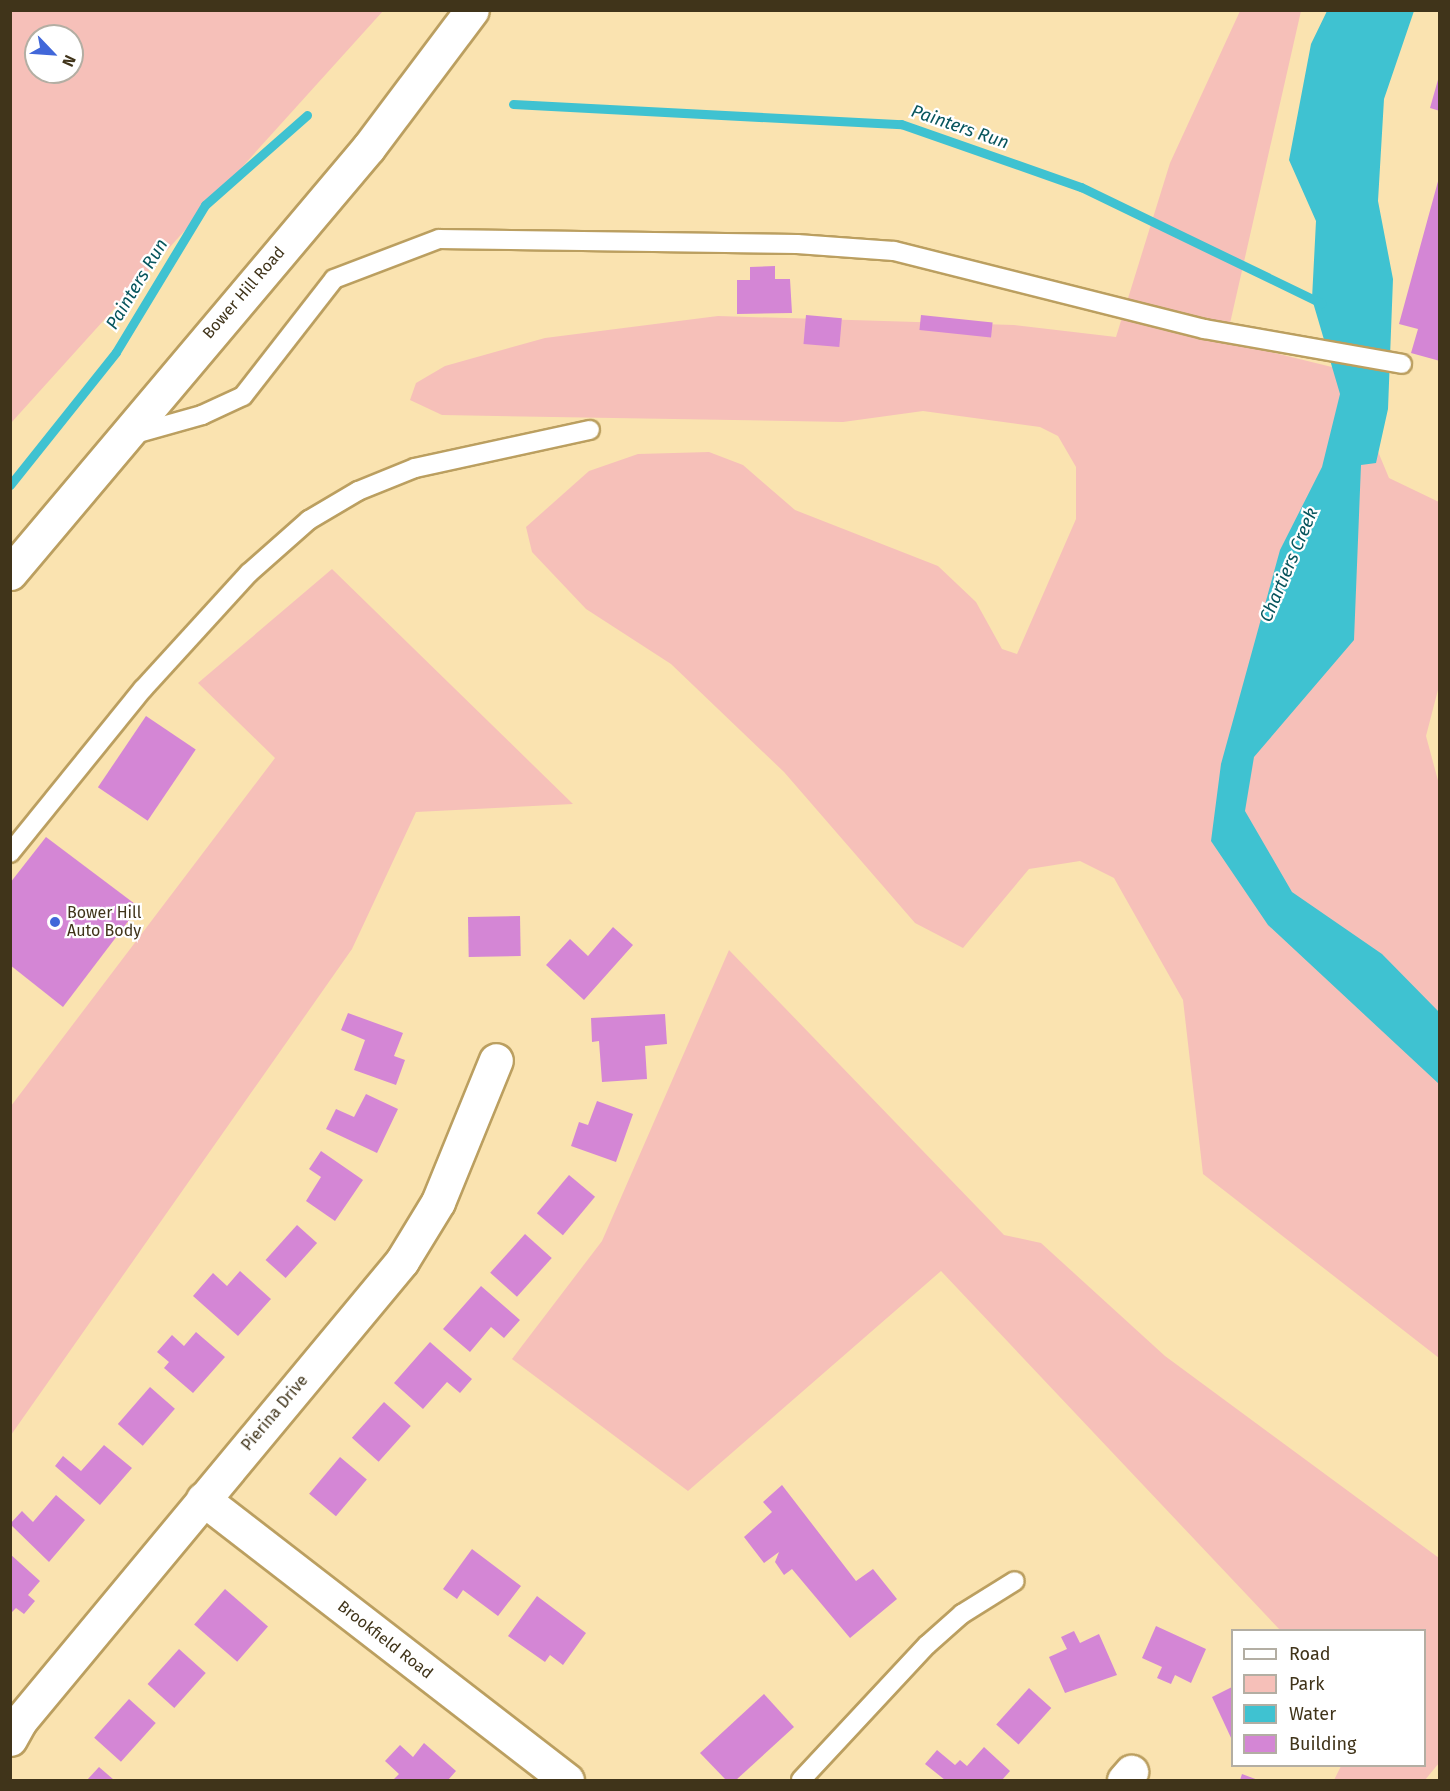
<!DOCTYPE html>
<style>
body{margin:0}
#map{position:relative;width:1450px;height:1791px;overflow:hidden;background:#fae3b0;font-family:"Fira Sans",sans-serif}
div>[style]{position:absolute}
.green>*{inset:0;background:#f6c0b9}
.water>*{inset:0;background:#3fc2d1}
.stream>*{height:9px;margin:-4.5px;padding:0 4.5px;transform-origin:4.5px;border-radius:4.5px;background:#3fc2d1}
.building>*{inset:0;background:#d486d5;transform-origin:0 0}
.roads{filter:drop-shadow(2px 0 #bb9f60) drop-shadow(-2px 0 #bb9f60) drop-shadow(0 2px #bb9f60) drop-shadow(0 -2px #bb9f60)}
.lane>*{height:18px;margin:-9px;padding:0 9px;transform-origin:9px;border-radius:9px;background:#fff}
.street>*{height:33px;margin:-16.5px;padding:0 16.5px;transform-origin:16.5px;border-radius:16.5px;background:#fff}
.secondary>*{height:33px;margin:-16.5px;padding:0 16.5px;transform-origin:16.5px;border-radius:16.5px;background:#fff}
.dots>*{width:16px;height:16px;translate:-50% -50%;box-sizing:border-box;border:3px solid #fff;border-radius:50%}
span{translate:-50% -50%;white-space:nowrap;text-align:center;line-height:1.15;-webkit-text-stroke:4.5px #fff;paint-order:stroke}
.street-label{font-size:16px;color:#40341a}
.poi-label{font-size:16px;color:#40341a}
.left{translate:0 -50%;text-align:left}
.water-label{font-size:18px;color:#07555d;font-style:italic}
.frame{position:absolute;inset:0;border:12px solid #40341a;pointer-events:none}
.legend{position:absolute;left:1231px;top:1629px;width:195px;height:138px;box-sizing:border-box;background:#fff;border:2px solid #b3aea3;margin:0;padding:8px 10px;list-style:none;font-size:18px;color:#40341a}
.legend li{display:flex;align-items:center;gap:12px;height:30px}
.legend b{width:30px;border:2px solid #b3aea3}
.north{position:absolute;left:24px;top:24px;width:60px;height:60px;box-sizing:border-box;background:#fff;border:2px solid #b3aea3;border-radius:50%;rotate:115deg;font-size:16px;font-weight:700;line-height:24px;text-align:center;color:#40341a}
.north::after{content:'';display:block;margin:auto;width:21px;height:27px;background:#4167d9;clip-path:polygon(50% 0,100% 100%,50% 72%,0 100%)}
</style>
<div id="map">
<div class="green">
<i style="clip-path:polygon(evenodd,11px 10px,383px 11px,11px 423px,10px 11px,11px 10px,36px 36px,72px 36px,72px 72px,36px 72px,36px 36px)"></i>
<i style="clip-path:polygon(1240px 11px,1301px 11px,1226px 341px,1344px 370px,1389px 478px,1439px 502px,1440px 682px,1426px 736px,1440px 788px,1439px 1358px,1203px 1174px,1183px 1000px,1114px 878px,1080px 861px,1029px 869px,963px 948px,915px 923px,784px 772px,671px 664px,586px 609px,532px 552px,526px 527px,589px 471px,638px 454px,709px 452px,743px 465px,795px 510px,938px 566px,976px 602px,1002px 649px,1017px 654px,1076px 519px,1076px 467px,1058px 436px,1040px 427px,923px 411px,843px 422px,442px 415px,410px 400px,416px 383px,445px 366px,545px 338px,718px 316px,1014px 325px,1116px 337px,1170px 163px)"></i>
<i style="clip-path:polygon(332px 569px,573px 804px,416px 812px,352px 949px,11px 1435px,11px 1106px,275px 758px,198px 683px)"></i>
<i style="clip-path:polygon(729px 950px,1004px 1235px,1041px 1243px,1165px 1356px,1439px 1558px,1439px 1763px,1425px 1780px,1334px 1780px,1341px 1766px,1424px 1766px,1424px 1630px,1280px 1630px,941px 1271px,688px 1491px,512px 1359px,602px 1241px)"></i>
</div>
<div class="water">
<i style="clip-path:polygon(1327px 11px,1414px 11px,1384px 99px,1378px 201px,1393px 279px,1388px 409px,1376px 463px,1361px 465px,1354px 640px,1254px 757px,1245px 811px,1292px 892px,1382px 954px,1439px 1012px,1439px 1084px,1268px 925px,1211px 841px,1221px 764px,1280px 550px,1322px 467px,1340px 394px,1312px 299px,1316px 221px,1289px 160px,1311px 44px)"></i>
</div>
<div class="stream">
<i style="left:513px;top:104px;width:389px;rotate:3deg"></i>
<i style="left:901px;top:124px;width:191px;rotate:19.3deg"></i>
<i style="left:1081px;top:187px;width:267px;rotate:25.8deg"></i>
<i style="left:10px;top:485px;width:170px;rotate:-51.4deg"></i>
<i style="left:116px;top:352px;width:172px;rotate:-58.8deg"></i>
<i style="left:205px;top:205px;width:136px;rotate:-41.4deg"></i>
</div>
<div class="building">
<i style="clip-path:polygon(1439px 76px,1440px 76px,1440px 111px,1430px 108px)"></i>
<i style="clip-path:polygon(1440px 174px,1440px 361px,1411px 353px,1418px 329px,1399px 324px)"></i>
<i style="clip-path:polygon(775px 266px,775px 279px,790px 279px,792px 313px,737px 314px,737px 280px,750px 280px,750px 267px)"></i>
<i style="left:806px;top:315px;width:36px;height:29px;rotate:5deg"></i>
<i style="left:921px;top:315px;width:72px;height:15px;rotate:6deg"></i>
<i style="left:146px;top:716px;width:60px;height:86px;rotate:34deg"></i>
<i style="clip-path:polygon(46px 837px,139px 907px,63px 1007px,10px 965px,10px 883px)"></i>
<i style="left:520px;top:916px;width:40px;height:52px;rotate:89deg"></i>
<i style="clip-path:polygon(613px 927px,633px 945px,584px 1000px,546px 965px,570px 939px,588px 956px)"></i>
<i style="clip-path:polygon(348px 1013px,403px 1033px,394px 1056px,405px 1060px,396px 1085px,354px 1070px,365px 1040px,341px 1030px)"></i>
<i style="clip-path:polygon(665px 1014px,667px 1044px,645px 1046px,647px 1079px,602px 1082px,599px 1041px,592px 1042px,591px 1018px)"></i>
<i style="clip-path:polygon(366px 1094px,398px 1109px,377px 1153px,326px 1129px,336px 1109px,354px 1117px)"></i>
<i style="clip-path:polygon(597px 1101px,633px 1114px,616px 1162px,571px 1146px,579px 1122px,588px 1125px)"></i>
<i style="clip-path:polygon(321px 1151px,363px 1180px,335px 1221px,306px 1201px,321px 1177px,309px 1169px)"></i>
<i style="left:569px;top:1175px;width:34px;height:50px;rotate:40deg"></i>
<i style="left:297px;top:1225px;width:27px;height:47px;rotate:42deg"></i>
<i style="left:525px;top:1234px;width:36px;height:52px;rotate:42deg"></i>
<i style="clip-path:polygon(240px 1271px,271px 1299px,238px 1336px,193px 1296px,213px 1273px,227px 1286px)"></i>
<i style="clip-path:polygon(481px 1286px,520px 1320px,504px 1338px,491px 1327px,470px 1352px,443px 1329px)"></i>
<i style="clip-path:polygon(196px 1332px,225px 1357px,193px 1393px,164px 1368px,169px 1362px,157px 1352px,172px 1335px,184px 1346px)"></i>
<i style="clip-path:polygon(430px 1342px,472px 1379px,460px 1393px,447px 1382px,423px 1409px,394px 1383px)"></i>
<i style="left:150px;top:1387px;width:33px;height:49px;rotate:41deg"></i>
<i style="left:384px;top:1402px;width:36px;height:48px;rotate:42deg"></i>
<i style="clip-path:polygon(104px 1445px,132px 1468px,100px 1505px,55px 1466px,63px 1456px,81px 1471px)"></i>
<i style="left:340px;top:1457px;width:35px;height:48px;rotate:40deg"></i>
<i style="clip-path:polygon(782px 1485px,856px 1581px,873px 1569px,897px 1599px,850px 1638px,792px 1569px,784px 1575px,775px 1562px,779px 1552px,764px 1563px,744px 1537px,772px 1512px,763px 1502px)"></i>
<i style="clip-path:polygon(56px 1495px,85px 1520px,49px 1562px,10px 1524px,22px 1511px,33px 1522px)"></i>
<i style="clip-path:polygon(472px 1549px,521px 1586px,498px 1616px,463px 1590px,457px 1599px,443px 1589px)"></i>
<i style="clip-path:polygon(10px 1554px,40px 1581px,28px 1595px,35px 1601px,24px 1614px,16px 1608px,10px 1614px)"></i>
<i style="left:225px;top:1589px;width:57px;height:47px;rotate:41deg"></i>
<i style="clip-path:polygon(537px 1596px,586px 1633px,563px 1665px,550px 1655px,545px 1662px,508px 1636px)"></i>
<i style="clip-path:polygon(1156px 1626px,1206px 1649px,1191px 1683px,1175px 1675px,1171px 1684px,1157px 1678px,1162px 1667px,1142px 1658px)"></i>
<i style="clip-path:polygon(1074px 1631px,1080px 1643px,1099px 1634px,1117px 1675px,1065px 1693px,1049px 1657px,1067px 1649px,1061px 1637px)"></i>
<i style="left:179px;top:1649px;width:36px;height:47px;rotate:42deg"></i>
<i style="clip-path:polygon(1232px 1687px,1232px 1740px,1212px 1697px)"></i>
<i style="left:1029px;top:1688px;width:30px;height:49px;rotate:42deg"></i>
<i style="clip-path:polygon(764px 1694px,794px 1727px,736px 1780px,726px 1780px,700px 1753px)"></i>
<i style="left:129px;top:1699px;width:36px;height:52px;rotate:42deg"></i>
<i style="clip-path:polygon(424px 1743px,456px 1771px,448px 1780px,393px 1780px,399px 1774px,385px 1761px,400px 1745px,413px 1757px)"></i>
<i style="clip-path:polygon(984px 1747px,1010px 1771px,1002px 1780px,945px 1780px,925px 1764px,937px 1750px,955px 1765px,960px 1760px,967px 1766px)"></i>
<i style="clip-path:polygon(99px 1767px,114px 1780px,87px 1780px)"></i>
<i style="clip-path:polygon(1242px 1774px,1258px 1780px,1240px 1780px)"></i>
</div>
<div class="roads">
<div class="lane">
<i style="left:131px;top:435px;width:74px;rotate:-15.7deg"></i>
<i style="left:202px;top:415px;width:45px;rotate:-24.9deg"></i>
<i style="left:243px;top:396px;width:148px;rotate:-52.1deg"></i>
<i style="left:334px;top:279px;width:112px;rotate:-20.9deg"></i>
<i style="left:439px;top:239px;width:358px;rotate:0.8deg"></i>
<i style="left:797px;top:244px;width:97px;rotate:4.1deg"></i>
<i style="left:894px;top:251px;width:320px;rotate:14.1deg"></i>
<i style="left:1204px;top:329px;width:201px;rotate:10deg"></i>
<i style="left:10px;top:853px;width:211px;rotate:-51deg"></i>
<i style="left:143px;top:689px;width:157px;rotate:-47.6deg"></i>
<i style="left:249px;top:573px;width:80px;rotate:-41.5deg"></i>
<i style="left:309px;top:520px;width:57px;rotate:-30.6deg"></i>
<i style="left:358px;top:491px;width:61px;rotate:-22deg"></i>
<i style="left:415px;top:468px;width:179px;rotate:-12.3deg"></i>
<i style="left:801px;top:1780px;width:185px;rotate:-47deg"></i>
<i style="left:927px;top:1645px;width:47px;rotate:-41.5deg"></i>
<i style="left:962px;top:1614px;width:62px;rotate:-31.9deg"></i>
</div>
<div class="street">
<i style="left:203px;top:1499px;width:460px;rotate:37.7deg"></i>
<i style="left:10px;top:1739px;width:21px;rotate:-61deg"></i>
<i style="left:20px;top:1721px;width:598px;rotate:-50.29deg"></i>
<i style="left:402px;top:1261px;width:69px;rotate:-58.6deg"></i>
<i style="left:438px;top:1202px;width:153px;rotate:-67.8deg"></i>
<i style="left:1124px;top:1780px;width:11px;rotate:-49deg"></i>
</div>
<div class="secondary">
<i style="left:10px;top:573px;width:557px;rotate:-49.88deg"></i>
<i style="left:369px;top:147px;width:171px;rotate:-53.1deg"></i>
</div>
</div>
<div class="dots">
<i style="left:55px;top:922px;background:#4167d9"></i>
</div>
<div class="street-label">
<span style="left:244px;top:293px;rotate:-49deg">Bower Hill Road</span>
<span style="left:275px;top:1413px;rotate:-50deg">Pierina Drive</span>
<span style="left:385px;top:1640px;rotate:38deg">Brookfield Road</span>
</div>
<div class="poi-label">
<span class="left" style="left:67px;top:922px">Bower Hill<br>Auto Body</span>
</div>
<div class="water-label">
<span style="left:960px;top:127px;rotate:19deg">Painters Run</span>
<span style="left:137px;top:284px;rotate:-59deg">Painters Run</span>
<span style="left:1289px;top:565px;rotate:-67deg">Chartiers Creek</span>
</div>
<div class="frame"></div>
<ul class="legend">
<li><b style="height:8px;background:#fff"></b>Road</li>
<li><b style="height:16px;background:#f6c0b9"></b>Park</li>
<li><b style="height:16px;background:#3fc2d1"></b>Water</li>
<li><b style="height:16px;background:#d486d5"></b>Building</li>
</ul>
<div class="north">N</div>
</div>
